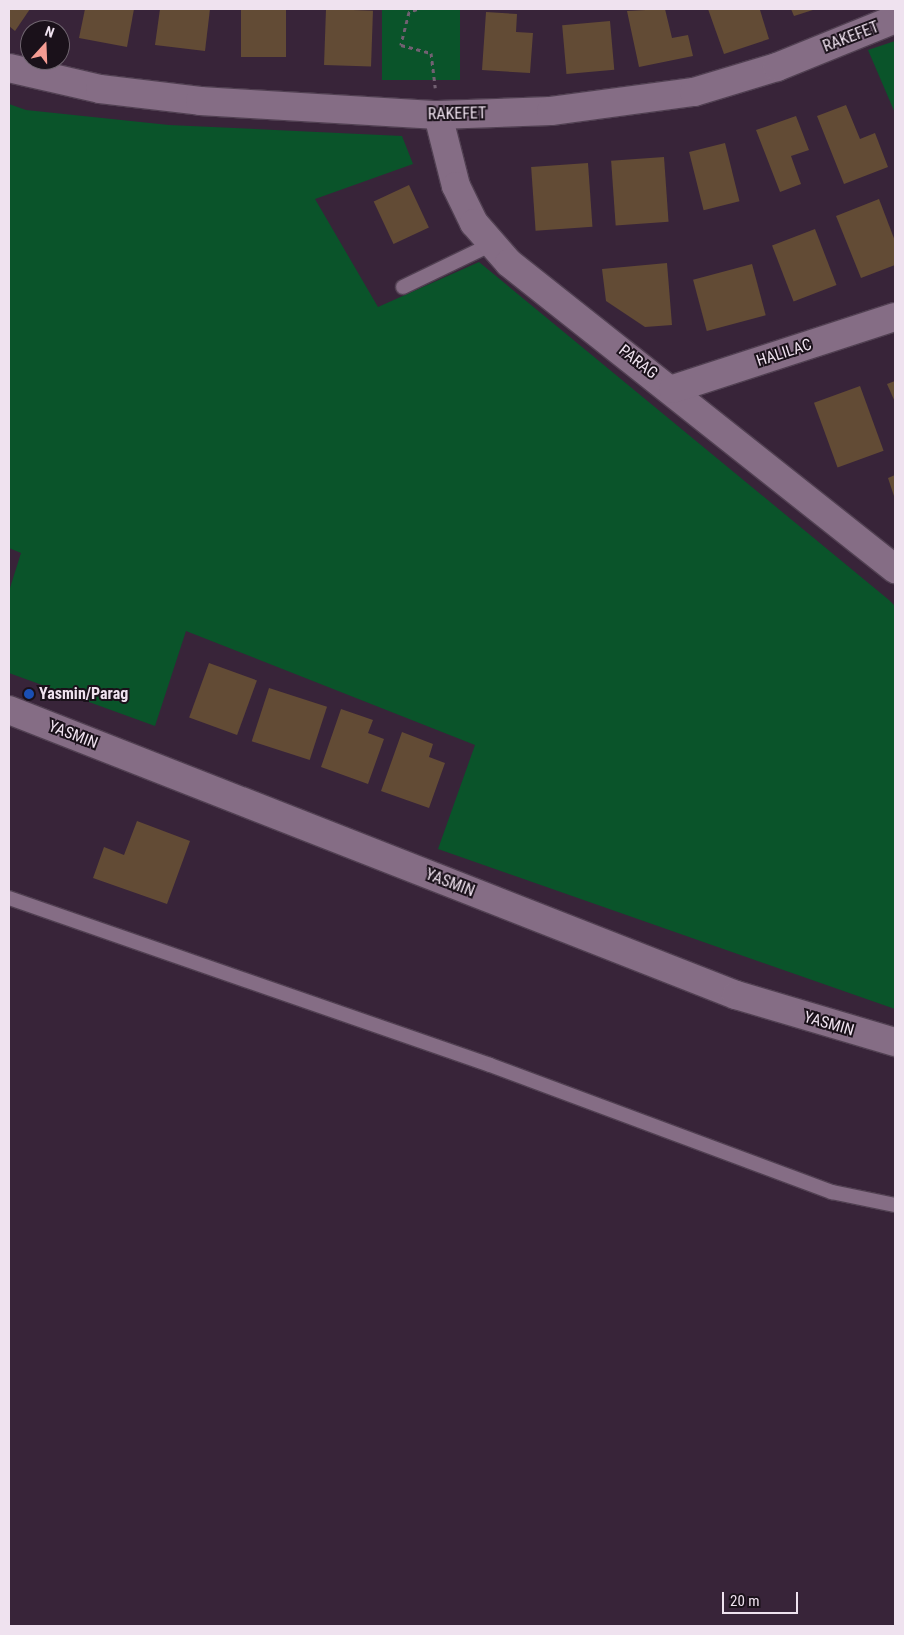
<!DOCTYPE html>
<style>
body{margin:0}
#map{position:relative;width:904px;height:1635px;overflow:hidden;background:#382439;font-family:"Roboto Condensed",sans-serif}
div>[style]{position:absolute}
.green>*{inset:0;background:#0a542a;transform-origin:0 0}
.building>*{inset:0;background:#624b35;transform-origin:0 0}
.path>*{height:3px;margin-top:-1.5px;transform-origin:0;background:repeating-linear-gradient(90deg,#726072 0 4px,transparent 0 8px)}
.roads{filter:drop-shadow(1px 0 #514052) drop-shadow(-1px 0 #514052) drop-shadow(0 1px #514052) drop-shadow(0 -1px #514052)}
.service>*{height:14px;margin:-7px;padding:0 7px;transform-origin:7px;border-radius:7px;background:#856d85}
.minor>*{height:28px;margin:-14px;padding:0 14px;transform-origin:14px;border-radius:14px;background:#856d85}
.dots>*{width:14px;height:14px;translate:-50% -50%;box-sizing:border-box;border:2px solid #1a111a;border-radius:50%}
span{translate:-50% -50%;white-space:nowrap;text-align:center;line-height:1.15;-webkit-text-stroke:4px #1a111a;paint-order:stroke}
.street-label{font-size:16px;color:#efe2ef}
.poi-label{font-size:16px;color:#efe2ef;font-weight:700}
.left{translate:0 -50%;text-align:left}
.frame{position:absolute;inset:0;border:10px solid #efe2ef;pointer-events:none}
.north{position:absolute;left:20px;top:20px;width:50px;height:50px;box-sizing:border-box;background:#1a111a;border:1px solid #6f656f;border-radius:50%;rotate:20deg;font-size:14px;font-weight:700;line-height:20px;text-align:center;color:#efe2ef}
.north::after{content:'';display:block;margin:auto;width:18px;height:22px;background:#f59c93;clip-path:polygon(50% 0,100% 100%,50% 72%,0 100%)}
.scale{position:absolute;left:722px;top:1592px;width:76px;height:22px;box-sizing:border-box;border:2px solid #efe2ef;border-top:0;padding-left:6px;font-size:15px;line-height:18px;white-space:nowrap;color:#efe2ef;-webkit-text-stroke:4px #1a111a;paint-order:stroke}
</style>
<div id="map">
<div class="green">
<i style="left:382px;top:9px;width:78px;height:71px"></i>
<i style="clip-path:polygon(895px 41px,895px 113px,868px 50px)"></i>
<i style="clip-path:polygon(9px 104px,26px 110px,169px 125px,402px 136px,413px 164px,315px 199px,378px 307px,479px 262px,889px 600px,895px 606px,895px 1009px,438px 849px,475px 745px,186px 631px,155px 726px,9px 673px,9px 591px,21px 553px,9px 548px)"></i>
</div>
<div class="building">
<i style="clip-path:polygon(9px 9px,30px 9px,15px 31px,9px 26px)"></i>
<i style="clip-path:polygon(85px 9px,134px 9px,127px 47px,79px 38px)"></i>
<i style="clip-path:polygon(160px 9px,210px 9px,205px 51px,155px 45px)"></i>
<i style="left:241px;top:9px;width:45px;height:48px"></i>
<i style="left:326px;top:9px;width:47px;height:56px;rotate:2deg"></i>
<i style="clip-path:polygon(665px 9px,672px 38px,688px 35px,693px 56px,639px 67px,627px 11px)"></i>
<i style="clip-path:polygon(708px 9px,760px 10px,769px 39px,724px 54px)"></i>
<i style="clip-path:polygon(791px 9px,816px 9px,794px 16px)"></i>
<i style="clip-path:polygon(486px 12px,517px 14px,516px 32px,533px 33px,530px 73px,482px 70px)"></i>
<i style="left:610px;top:21px;width:49px;height:48px;rotate:85deg"></i>
<i style="clip-path:polygon(846px 105px,860px 139px,875px 133px,888px 167px,844px 184px,817px 116px)"></i>
<i style="clip-path:polygon(796px 116px,809px 150px,791px 156px,801px 184px,780px 192px,756px 130px)"></i>
<i style="left:725px;top:143px;width:60px;height:37px;rotate:76deg"></i>
<i style="left:664px;top:157px;width:65px;height:53px;rotate:86deg"></i>
<i style="left:588px;top:163px;width:64px;height:57px;rotate:86deg"></i>
<i style="left:409px;top:185px;width:47px;height:39px;rotate:65deg"></i>
<i style="clip-path:polygon(879px 199px,895px 241px,895px 265px,861px 278px,836px 216px)"></i>
<i style="left:815px;top:229px;width:60px;height:46px;rotate:69deg"></i>
<i style="clip-path:polygon(667px 263px,672px 325px,645px 327px,606px 301px,602px 269px)"></i>
<i style="left:752px;top:264px;width:53px;height:61px;rotate:75deg"></i>
<i style="clip-path:polygon(895px 381px,895px 402px,887px 384px)"></i>
<i style="left:860px;top:386px;width:69px;height:49px;rotate:70deg"></i>
<i style="clip-path:polygon(895px 475px,895px 499px,888px 478px)"></i>
<i style="left:209px;top:663px;width:51px;height:58px;rotate:20deg"></i>
<i style="left:269px;top:688px;width:61px;height:56px;rotate:18deg"></i>
<i style="clip-path:polygon(341px 709px,373px 720px,368px 733px,384px 739px,368px 784px,321px 767px)"></i>
<i style="clip-path:polygon(402px 732px,433px 744px,429px 757px,445px 763px,429px 808px,381px 791px)"></i>
<i style="clip-path:polygon(137px 821px,190px 841px,167px 904px,93px 878px,104px 847px,124px 855px)"></i>
</div>
<div class="path">
<i style="left:417px;top:9px;width:9px;rotate:159deg"></i>
<i style="left:409px;top:12px;width:34px;rotate:104deg"></i>
<i style="left:401px;top:45px;width:31px;rotate:15deg"></i>
<i style="left:431px;top:53px;width:35px;rotate:83deg"></i>
</div>
<div class="roads">
<div class="service">
<i style="left:403px;top:287px;width:99px;rotate:-25.8deg"></i>
<i style="left:9px;top:898px;width:509px;rotate:19.15deg"></i>
<i style="left:490px;top:1065px;width:365px;rotate:20.4deg"></i>
<i style="left:832px;top:1192px;width:64px;rotate:11.7deg"></i>
</div>
<div class="minor">
<i style="left:9px;top:68px;width:93px;rotate:13deg"></i>
<i style="left:100px;top:89px;width:101px;rotate:6.8deg"></i>
<i style="left:200px;top:101px;width:238px;rotate:3.4deg"></i>
<i style="left:438px;top:115px;width:113px;rotate:-2deg"></i>
<i style="left:551px;top:111px;width:144px;rotate:-7.6deg"></i>
<i style="left:694px;top:92px;width:87px;rotate:-16.8deg"></i>
<i style="left:777px;top:67px;width:127px;rotate:-22.1deg"></i>
<i style="left:438px;top:115px;width:73px;rotate:75.8deg"></i>
<i style="left:456px;top:186px;width:41px;rotate:64.1deg"></i>
<i style="left:474px;top:223px;width:53px;rotate:48.8deg"></i>
<i style="left:509px;top:263px;width:493px;rotate:38.4deg"></i>
<i style="left:673px;top:389px;width:233px;rotate:-18deg"></i>
<i style="left:9px;top:710px;width:781px;rotate:21.41deg"></i>
<i style="left:736px;top:995px;width:166px;rotate:16.5deg"></i>
</div>
</div>
<div class="dots">
<i style="left:29px;top:694px;background:#1a4fb4"></i>
</div>
<div class="street-label">
<span style="left:851px;top:37px;rotate:-21deg">RAKEFET</span>
<span style="left:457px;top:114px;rotate:-1deg">RAKEFET</span>
<span style="left:784px;top:353px;rotate:-18deg">HALILAC</span>
<span style="left:638px;top:362px;rotate:38deg">PARAG</span>
<span style="left:73px;top:735px;rotate:21deg">YASMIN</span>
<span style="left:450px;top:883px;rotate:21deg">YASMIN</span>
<span style="left:829px;top:1024px;rotate:16deg">YASMIN</span>
</div>
<div class="poi-label">
<span class="left" style="left:39px;top:694px">Yasmin/Parag</span>
</div>
<div class="frame"></div>
<div class="north">N</div>
<div class="scale">20 m</div>
</div>
